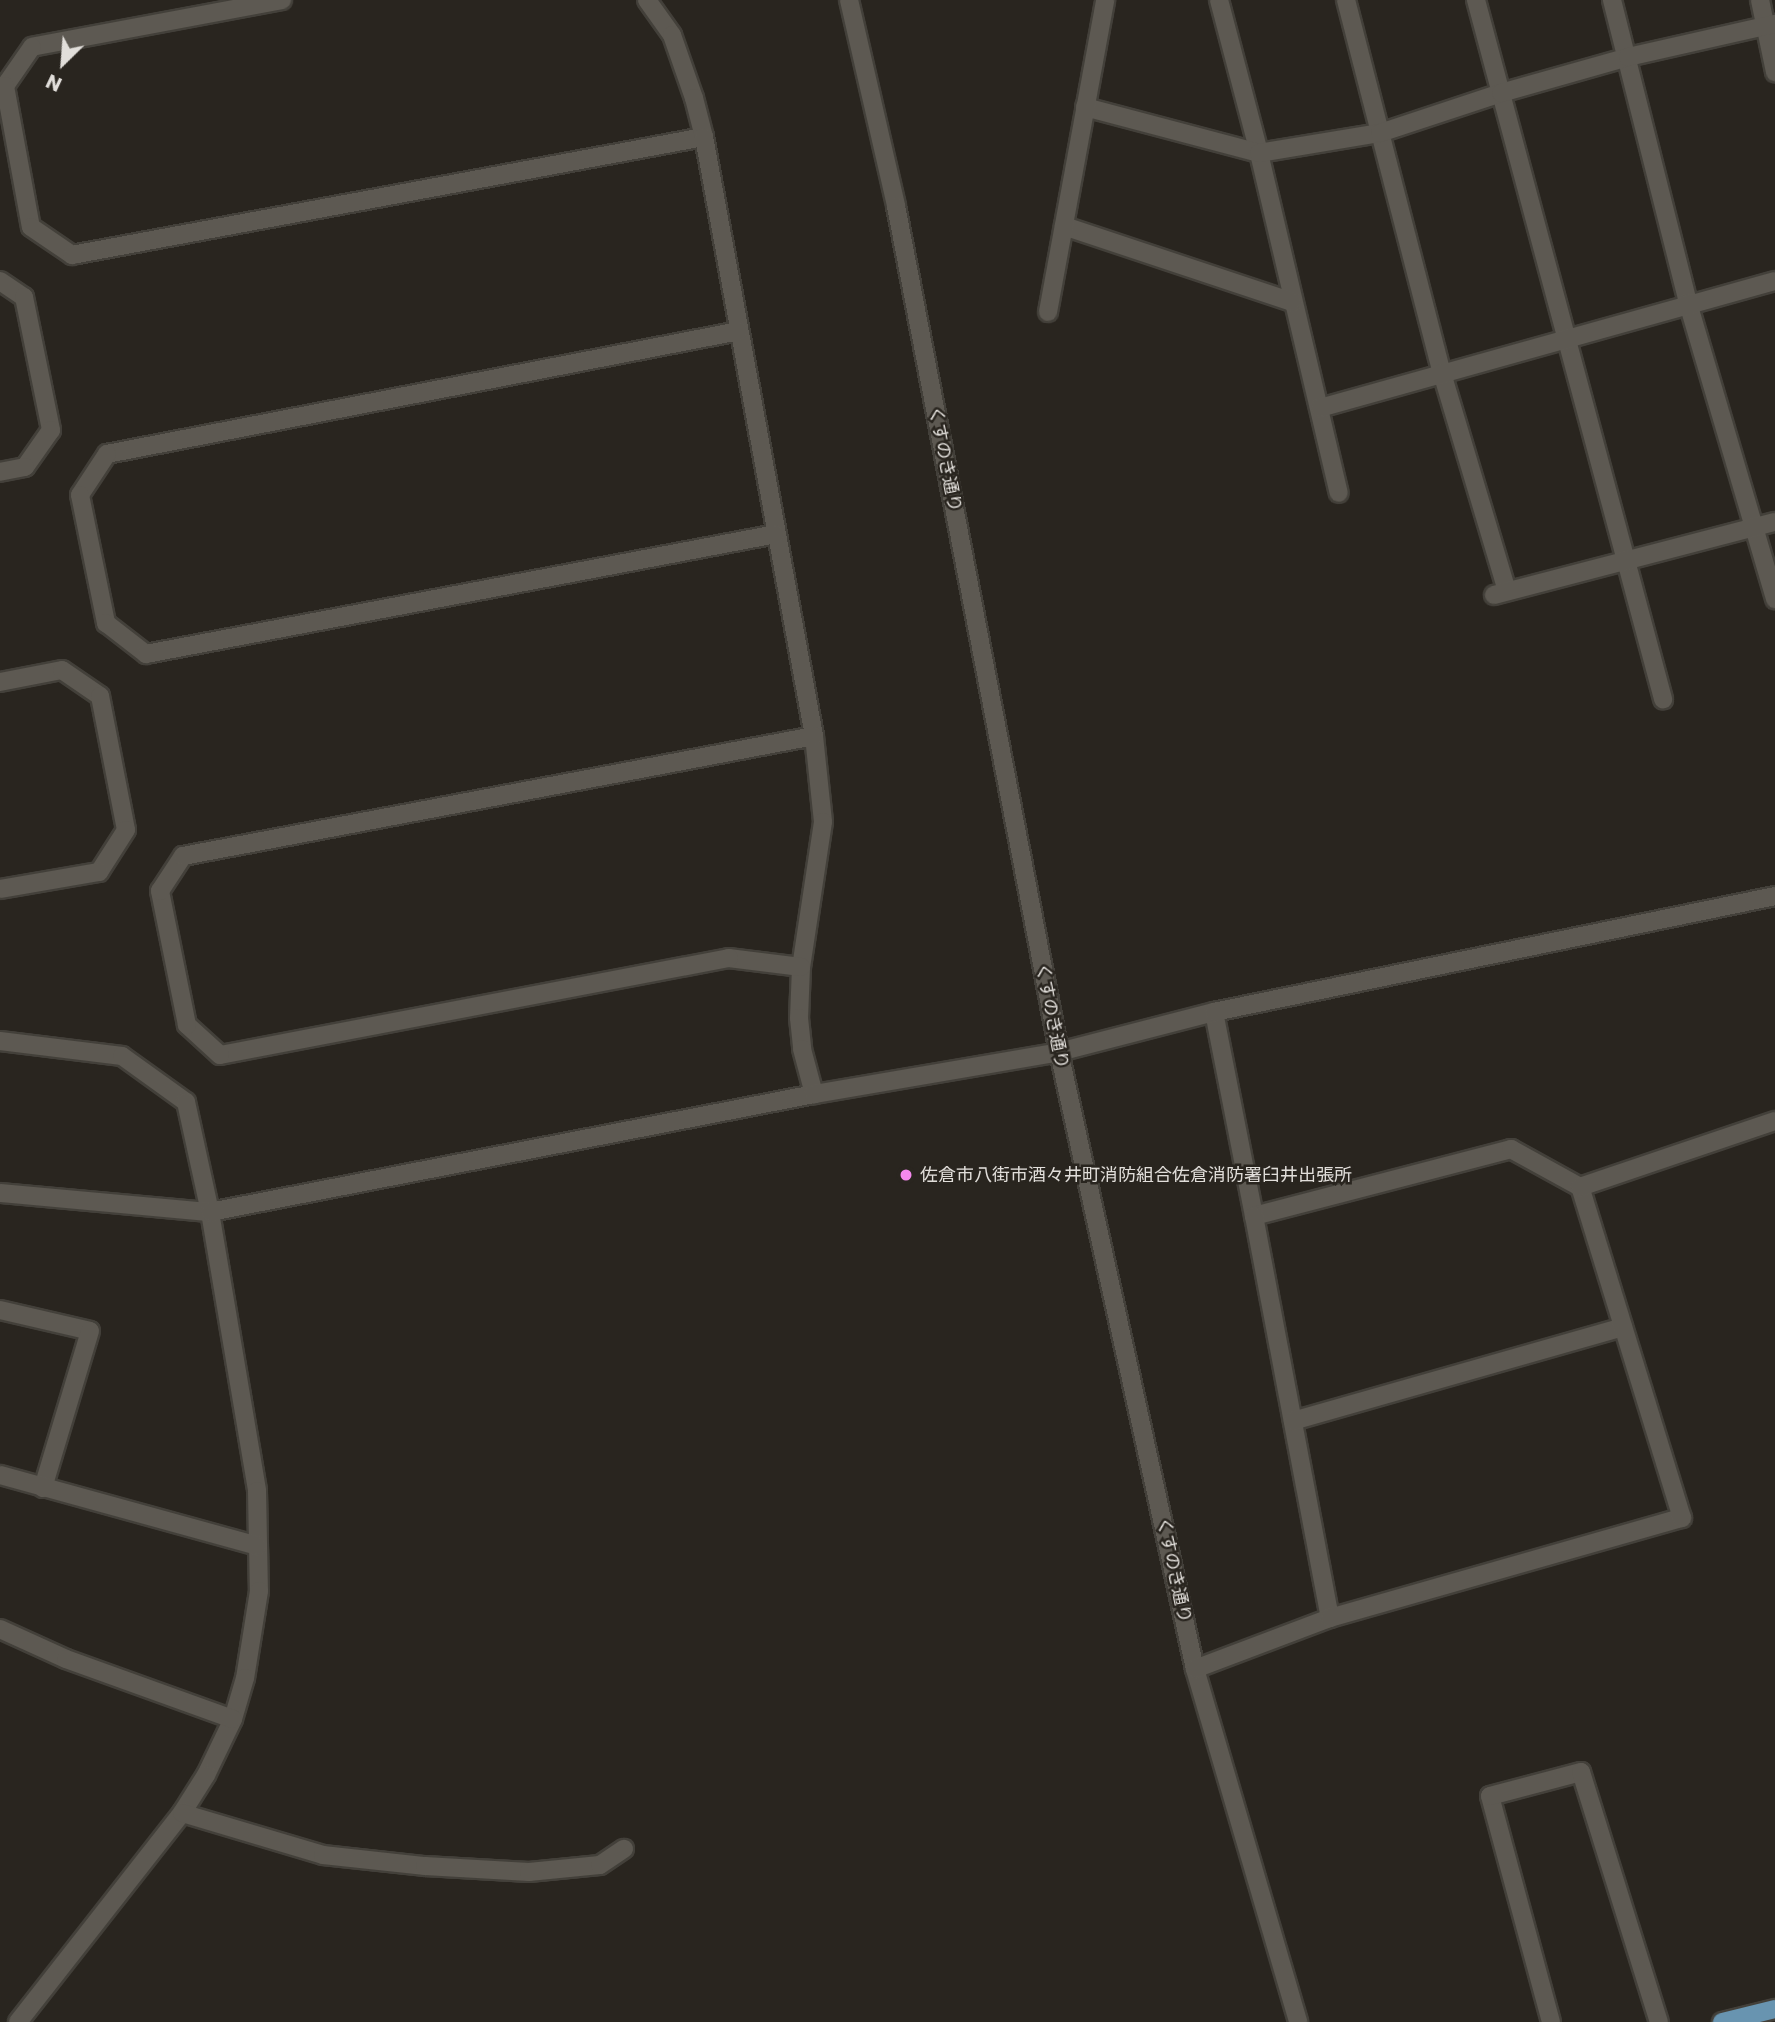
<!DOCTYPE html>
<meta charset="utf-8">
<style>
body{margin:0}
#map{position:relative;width:1775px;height:2022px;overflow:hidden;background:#29251f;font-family:Poppins,"Noto Sans JP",sans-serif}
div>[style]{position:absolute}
.roads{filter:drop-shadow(2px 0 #43403a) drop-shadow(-2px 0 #43403a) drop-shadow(0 2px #43403a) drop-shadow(0 -2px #43403a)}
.minor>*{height:18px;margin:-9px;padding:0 9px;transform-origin:9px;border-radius:9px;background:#5d5952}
.major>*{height:18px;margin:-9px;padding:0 9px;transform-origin:9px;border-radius:9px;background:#6894b0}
.dots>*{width:19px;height:19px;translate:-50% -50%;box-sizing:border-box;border:4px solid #29251f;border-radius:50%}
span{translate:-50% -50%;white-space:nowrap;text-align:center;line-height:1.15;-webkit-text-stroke:5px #29251f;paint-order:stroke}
.street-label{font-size:18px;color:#e1deda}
.poi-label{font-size:18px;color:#e1deda}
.left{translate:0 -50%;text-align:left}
.north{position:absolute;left:28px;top:28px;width:70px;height:70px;-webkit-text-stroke:5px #29251f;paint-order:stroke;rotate:205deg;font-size:19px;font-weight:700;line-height:28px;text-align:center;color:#e1deda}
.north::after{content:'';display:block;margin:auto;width:24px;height:32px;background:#e1deda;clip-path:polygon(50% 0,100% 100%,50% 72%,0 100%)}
</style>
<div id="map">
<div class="roads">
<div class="minor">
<i style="left:282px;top:0;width:254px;rotate:169.4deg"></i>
<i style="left:32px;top:47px;width:47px;rotate:124.7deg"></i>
<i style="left:5px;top:86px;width:143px;rotate:79.6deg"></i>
<i style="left:31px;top:227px;width:50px;rotate:34.3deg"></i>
<i style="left:72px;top:255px;width:643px;rotate:-10.58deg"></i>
<i style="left:647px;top:0;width:43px;rotate:54.5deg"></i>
<i style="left:672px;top:35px;width:67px;rotate:70.8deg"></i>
<i style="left:694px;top:98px;width:40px;rotate:75.6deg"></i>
<i style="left:704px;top:137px;width:609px;rotate:79.59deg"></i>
<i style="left:814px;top:736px;width:86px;rotate:84deg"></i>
<i style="left:823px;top:822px;width:147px;rotate:98.6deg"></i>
<i style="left:801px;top:967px;width:51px;rotate:92.2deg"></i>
<i style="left:799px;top:1018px;width:31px;rotate:84deg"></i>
<i style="left:802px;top:1049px;width:47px;rotate:75.1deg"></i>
<i style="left:849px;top:0;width:211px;rotate:77.1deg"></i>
<i style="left:896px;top:206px;width:862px;rotate:79.09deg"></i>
<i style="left:1059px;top:1052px;width:632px;rotate:77.57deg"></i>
<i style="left:1195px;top:1669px;width:368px;rotate:73.7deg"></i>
<i style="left:1219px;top:0;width:158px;rotate:75.3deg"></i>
<i style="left:1259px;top:153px;width:349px;rotate:76.8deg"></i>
<i style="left:1346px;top:0;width:385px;rotate:75.6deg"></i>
<i style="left:1442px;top:373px;width:227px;rotate:73.4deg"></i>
<i style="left:1476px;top:0;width:724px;rotate:75.02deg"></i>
<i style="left:1612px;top:0;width:312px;rotate:75.9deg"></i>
<i style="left:1688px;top:303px;width:309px;rotate:73.6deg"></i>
<i style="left:1760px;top:0;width:74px;rotate:78.2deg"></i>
<i style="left:1085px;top:107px;width:180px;rotate:14.8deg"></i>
<i style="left:1259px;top:153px;width:123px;rotate:-9.4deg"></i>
<i style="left:1380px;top:133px;width:127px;rotate:-18.3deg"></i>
<i style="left:1501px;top:93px;width:132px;rotate:-15.8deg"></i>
<i style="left:1628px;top:57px;width:151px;rotate:-12.7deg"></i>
<i style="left:1064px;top:226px;width:240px;rotate:18.4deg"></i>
<i style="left:0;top:281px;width:29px;rotate:34deg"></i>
<i style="left:24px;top:297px;width:136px;rotate:78.5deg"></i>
<i style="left:51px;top:430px;width:45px;rotate:125.1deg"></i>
<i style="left:25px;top:467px;width:25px;rotate:169deg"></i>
<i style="left:1048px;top:312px;width:317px;rotate:-79.6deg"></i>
<i style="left:739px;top:331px;width:644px;rotate:168.99deg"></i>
<i style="left:107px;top:454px;width:49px;rotate:123.4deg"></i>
<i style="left:80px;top:495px;width:131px;rotate:78.5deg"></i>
<i style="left:106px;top:623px;width:51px;rotate:37.8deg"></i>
<i style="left:146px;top:654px;width:641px;rotate:-10.78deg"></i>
<i style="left:1320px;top:408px;width:472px;rotate:-15.6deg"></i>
<i style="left:1494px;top:595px;width:290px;rotate:-14.6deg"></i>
<i style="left:0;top:682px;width:63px;rotate:-11deg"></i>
<i style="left:62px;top:670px;width:46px;rotate:34.4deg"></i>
<i style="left:100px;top:696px;width:136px;rotate:79deg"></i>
<i style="left:126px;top:830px;width:50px;rotate:122.7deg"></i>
<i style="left:99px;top:872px;width:100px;rotate:170.3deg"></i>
<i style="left:801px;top:967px;width:73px;rotate:-172.9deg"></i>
<i style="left:729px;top:958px;width:518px;rotate:169.21deg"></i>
<i style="left:220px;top:1055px;width:45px;rotate:-137.7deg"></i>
<i style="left:187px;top:1025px;width:137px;rotate:-101.4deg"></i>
<i style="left:160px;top:891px;width:42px;rotate:-56.7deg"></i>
<i style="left:183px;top:856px;width:642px;rotate:-10.77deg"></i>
<i style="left:1214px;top:1012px;width:208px;rotate:78.9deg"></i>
<i style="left:1254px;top:1216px;width:266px;rotate:-14.6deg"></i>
<i style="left:1511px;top:1149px;width:79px;rotate:28.8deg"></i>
<i style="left:0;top:1041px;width:123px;rotate:7deg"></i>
<i style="left:122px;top:1056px;width:79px;rotate:35.7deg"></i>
<i style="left:186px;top:1102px;width:113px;rotate:77.7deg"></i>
<i style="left:210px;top:1212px;width:283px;rotate:80.4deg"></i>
<i style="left:257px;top:1491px;width:100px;rotate:88.9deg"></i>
<i style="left:259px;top:1591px;width:88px;rotate:99.1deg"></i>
<i style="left:245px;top:1678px;width:43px;rotate:106.3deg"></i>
<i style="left:233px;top:1719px;width:62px;rotate:115.7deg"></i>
<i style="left:206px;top:1775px;width:45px;rotate:122.3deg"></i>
<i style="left:182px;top:1813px;width:266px;rotate:128.1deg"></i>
<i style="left:0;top:1193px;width:211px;rotate:5.2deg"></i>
<i style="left:210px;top:1212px;width:615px;rotate:-11.05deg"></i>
<i style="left:814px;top:1094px;width:249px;rotate:-9.7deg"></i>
<i style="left:1059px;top:1052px;width:160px;rotate:-14.5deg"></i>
<i style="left:1214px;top:1012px;width:573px;rotate:-11.68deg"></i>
<i style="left:1254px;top:1216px;width:409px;rotate:79.3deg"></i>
<i style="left:0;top:1310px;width:92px;rotate:13.1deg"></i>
<i style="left:90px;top:1331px;width:164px;rotate:106.7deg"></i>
<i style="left:1293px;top:1421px;width:343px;rotate:-15.9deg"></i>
<i style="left:0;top:1475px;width:267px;rotate:15.4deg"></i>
<i style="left:0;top:1629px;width:72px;rotate:24.4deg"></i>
<i style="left:66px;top:1659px;width:177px;rotate:19.8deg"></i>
<i style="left:1195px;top:1669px;width:144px;rotate:-20.7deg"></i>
<i style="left:1330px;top:1618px;width:366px;rotate:-15.9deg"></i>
<i style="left:1682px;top:1518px;width:346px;rotate:-107.1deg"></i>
<i style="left:1580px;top:1187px;width:206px;rotate:-18.7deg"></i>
<i style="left:182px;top:1813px;width:147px;rotate:16.6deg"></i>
<i style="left:323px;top:1855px;width:103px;rotate:6.2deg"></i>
<i style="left:425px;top:1866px;width:104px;rotate:3.3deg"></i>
<i style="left:529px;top:1872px;width:71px;rotate:-5.6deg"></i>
<i style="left:600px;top:1865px;width:29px;rotate:-34deg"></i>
<i style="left:1551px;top:2022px;width:234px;rotate:-105.1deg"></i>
<i style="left:1490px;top:1796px;width:94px;rotate:-14.8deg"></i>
<i style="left:1581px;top:1772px;width:262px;rotate:72.7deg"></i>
</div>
<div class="major">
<i style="left:1722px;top:2022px;width:55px;rotate:-13.8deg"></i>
</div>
</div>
<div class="dots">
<i style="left:906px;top:1175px;background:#f589ee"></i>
</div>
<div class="street-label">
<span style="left:945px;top:459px;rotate:79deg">くすのき通り</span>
<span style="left:1052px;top:1016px;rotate:79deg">くすのき通り</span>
<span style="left:1174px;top:1570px;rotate:78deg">くすのき通り</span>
</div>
<div class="poi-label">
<span class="left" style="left:920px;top:1175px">佐倉市八街市酒々井町消防組合佐倉消防署臼井出張所</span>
</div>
<div class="north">N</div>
</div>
